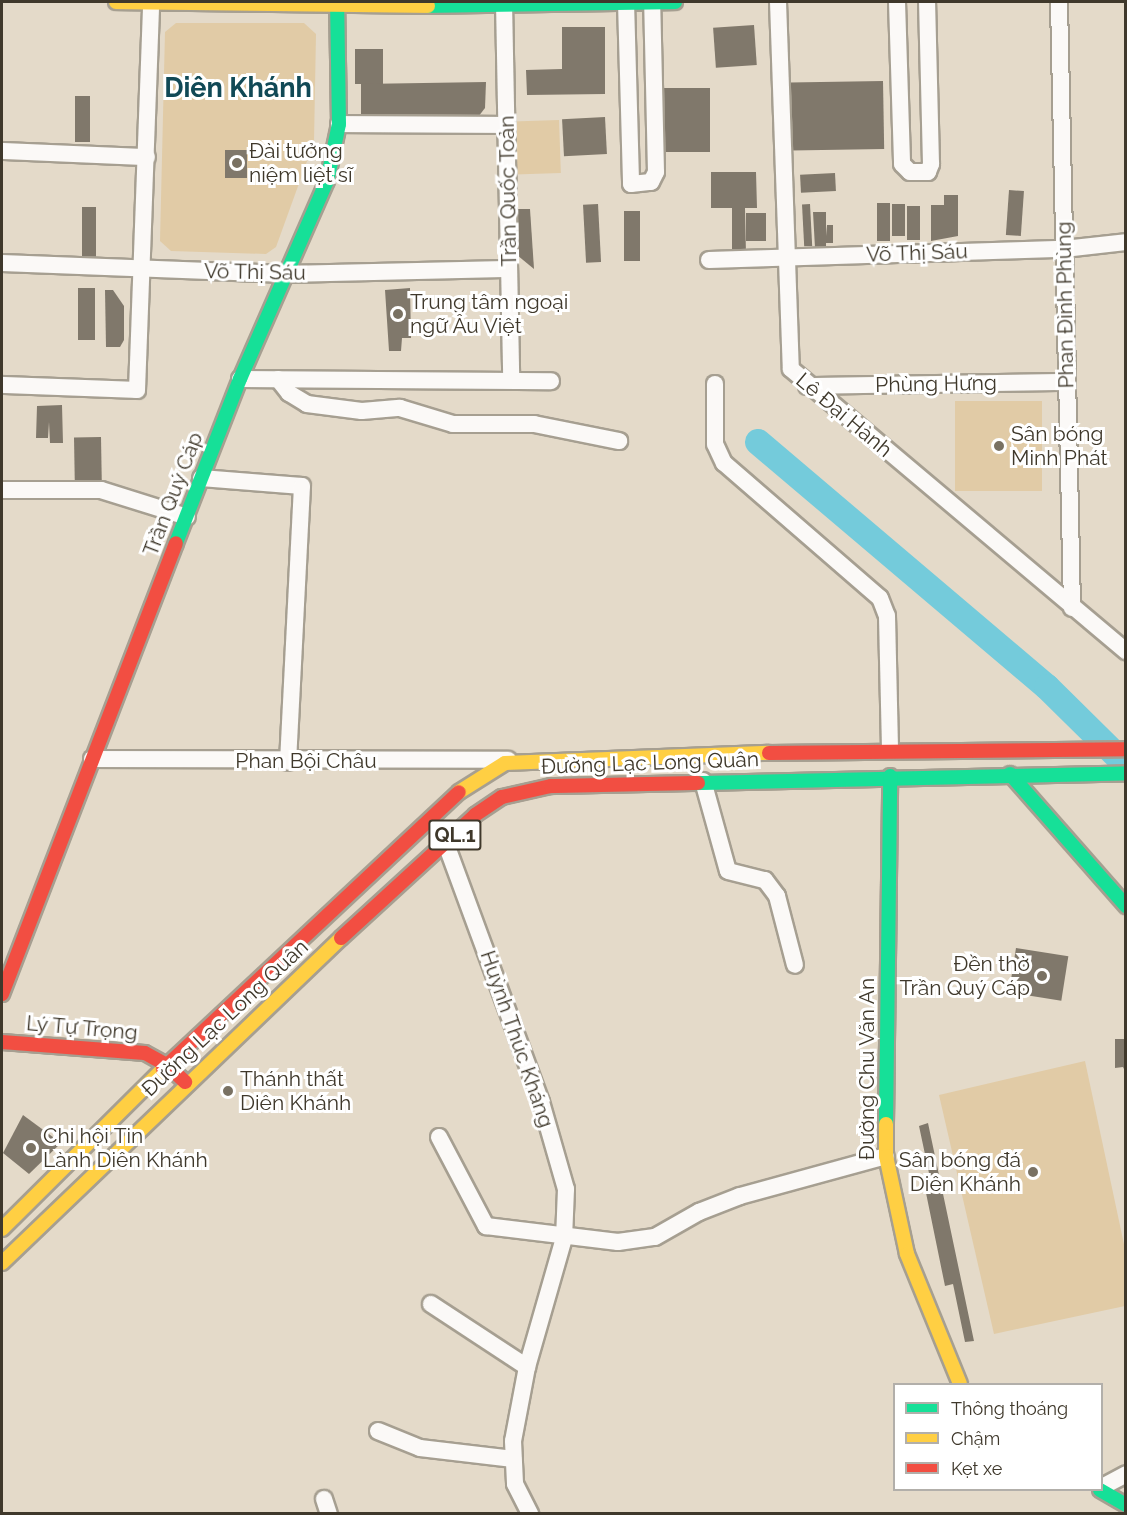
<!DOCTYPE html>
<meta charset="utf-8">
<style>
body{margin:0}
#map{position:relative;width:1127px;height:1515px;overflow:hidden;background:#e4dac9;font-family:Raleway,sans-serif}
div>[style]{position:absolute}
.green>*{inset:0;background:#e1cba6;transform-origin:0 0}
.river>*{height:26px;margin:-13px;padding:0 13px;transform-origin:13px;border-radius:13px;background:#74cbdb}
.building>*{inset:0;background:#80786b;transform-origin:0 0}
.roads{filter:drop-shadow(2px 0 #a69f91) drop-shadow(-2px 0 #a69f91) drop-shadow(0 2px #a69f91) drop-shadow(0 -2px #a69f91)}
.street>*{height:16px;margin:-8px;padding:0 8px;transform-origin:8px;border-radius:8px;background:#fbf9f7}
.fast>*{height:14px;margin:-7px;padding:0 7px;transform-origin:7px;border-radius:7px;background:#16e098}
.slow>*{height:14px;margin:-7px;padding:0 7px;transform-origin:7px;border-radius:7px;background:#ffcf43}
.jam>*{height:14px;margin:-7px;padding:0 7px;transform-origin:7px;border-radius:7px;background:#f24e42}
.dots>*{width:16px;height:16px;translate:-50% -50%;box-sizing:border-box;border:3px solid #fff;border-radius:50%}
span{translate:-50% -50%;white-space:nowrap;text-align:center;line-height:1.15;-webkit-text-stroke:6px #fff;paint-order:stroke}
.shield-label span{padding:2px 4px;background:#fff;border:2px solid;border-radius:4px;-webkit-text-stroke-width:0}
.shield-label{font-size:20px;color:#3f382b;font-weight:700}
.poi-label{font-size:21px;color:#3f382b}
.left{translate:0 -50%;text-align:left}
.right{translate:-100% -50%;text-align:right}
.street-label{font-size:21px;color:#3f382b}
.district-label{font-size:27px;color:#114956;font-weight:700}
.frame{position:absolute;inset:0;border:3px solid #3f382b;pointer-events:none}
.legend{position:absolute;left:893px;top:1383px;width:210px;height:108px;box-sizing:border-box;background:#fff;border:2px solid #b2afaa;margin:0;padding:8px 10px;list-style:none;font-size:18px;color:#3f382b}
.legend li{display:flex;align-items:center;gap:12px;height:30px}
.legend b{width:30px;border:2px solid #b2afaa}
</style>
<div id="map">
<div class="green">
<i style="clip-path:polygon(176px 23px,304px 23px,316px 34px,314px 142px,276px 247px,266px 254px,171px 251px,160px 241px,165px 32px)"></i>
<i style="left:559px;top:120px;width:53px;height:46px;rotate:88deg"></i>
<i style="left:955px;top:401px;width:87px;height:90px"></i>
<i style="clip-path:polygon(1085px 1061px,1125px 1249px,1125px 1306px,994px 1334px,939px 1095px)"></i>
</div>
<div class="river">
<i style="left:758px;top:442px;width:379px;rotate:40.3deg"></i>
<i style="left:1047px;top:687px;width:104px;rotate:44.6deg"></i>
</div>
<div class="building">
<i style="left:754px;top:25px;width:40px;height:41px;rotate:86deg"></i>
<i style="clip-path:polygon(562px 27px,605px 27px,605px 94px,527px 95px,526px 70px,562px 69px)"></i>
<i style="left:355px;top:49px;width:28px;height:35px"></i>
<i style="left:883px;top:81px;width:68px;height:93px;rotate:89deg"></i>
<i style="clip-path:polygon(486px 82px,485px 108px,475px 121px,361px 121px,361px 84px)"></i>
<i style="left:661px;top:88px;width:49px;height:64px"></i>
<i style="left:75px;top:96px;width:15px;height:46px"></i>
<i style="left:605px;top:117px;width:37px;height:43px;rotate:87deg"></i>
<i style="left:225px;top:150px;width:22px;height:28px"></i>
<i style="clip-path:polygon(711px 172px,756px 172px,757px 208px,745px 208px,746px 255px,732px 255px,732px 208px,711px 208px)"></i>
<i style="left:835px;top:173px;width:18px;height:35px;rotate:87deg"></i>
<i style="left:1009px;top:190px;width:15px;height:45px;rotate:4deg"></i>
<i style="clip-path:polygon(944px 195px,958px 195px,958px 236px,931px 241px,931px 205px,944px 205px)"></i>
<i style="left:877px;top:203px;width:13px;height:38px"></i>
<i style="left:598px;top:204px;width:58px;height:15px;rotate:87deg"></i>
<i style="left:810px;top:204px;width:42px;height:8px;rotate:87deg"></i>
<i style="left:892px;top:204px;width:13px;height:32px"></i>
<i style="left:907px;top:206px;width:13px;height:34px"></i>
<i style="left:82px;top:207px;width:14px;height:52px"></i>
<i style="clip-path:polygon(515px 209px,530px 209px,534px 269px,517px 255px)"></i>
<i style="left:624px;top:211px;width:16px;height:50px"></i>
<i style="clip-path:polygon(813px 212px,826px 212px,826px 236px,827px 225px,833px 225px,833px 243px,826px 243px,826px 247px,815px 248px)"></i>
<i style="left:746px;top:213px;width:20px;height:28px"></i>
<i style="left:78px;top:288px;width:17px;height:52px"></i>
<i style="clip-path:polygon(410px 288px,411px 338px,402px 338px,401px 351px,389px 351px,385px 290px)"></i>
<i style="clip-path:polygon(105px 290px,113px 290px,124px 306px,124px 340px,120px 347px,106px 347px)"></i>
<i style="clip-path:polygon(62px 405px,63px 443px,50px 443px,49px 422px,48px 438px,36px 438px,37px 406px)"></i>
<i style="left:101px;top:437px;width:45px;height:27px;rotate:89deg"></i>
<i style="left:1016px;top:948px;width:53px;height:45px;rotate:9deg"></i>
<i style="clip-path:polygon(1115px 1039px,1126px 1039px,1126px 1073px,1123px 1067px,1115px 1068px)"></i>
<i style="clip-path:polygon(23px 1115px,61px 1143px,29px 1174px,3px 1153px)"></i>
<i style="clip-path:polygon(928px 1123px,946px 1208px,974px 1341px,965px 1342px,953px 1284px,945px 1286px,926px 1193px,933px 1192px,919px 1126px)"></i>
</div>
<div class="roads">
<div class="street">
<i style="left:504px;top:2px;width:378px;rotate:88.9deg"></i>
<i style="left:626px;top:2px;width:182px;rotate:88.4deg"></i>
<i style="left:631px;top:184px;width:20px;rotate:-6deg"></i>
<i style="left:651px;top:182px;width:11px;rotate:-63deg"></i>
<i style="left:656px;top:172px;width:170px;rotate:-91.3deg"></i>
<i style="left:778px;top:2px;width:367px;rotate:88deg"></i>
<i style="left:791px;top:369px;width:438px;rotate:40.1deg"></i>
<i style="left:897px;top:2px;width:162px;rotate:88.2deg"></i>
<i style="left:902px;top:164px;width:11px;rotate:45deg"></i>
<i style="left:910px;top:172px;width:18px"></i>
<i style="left:928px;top:172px;width:9px;rotate:-69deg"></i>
<i style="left:931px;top:164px;width:162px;rotate:-91.4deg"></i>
<i style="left:1059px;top:2px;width:606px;rotate:88.77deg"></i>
<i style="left:339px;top:124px;width:168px;rotate:0.3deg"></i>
<i style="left:2px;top:151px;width:145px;rotate:2.4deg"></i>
<i style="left:709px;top:260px;width:355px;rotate:-1.8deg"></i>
<i style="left:1064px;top:249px;width:62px;rotate:-6.4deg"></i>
<i style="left:2px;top:263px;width:284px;rotate:2.2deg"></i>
<i style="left:286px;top:274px;width:223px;rotate:-1.3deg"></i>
<i style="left:240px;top:379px;width:311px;rotate:0.4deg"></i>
<i style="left:278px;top:379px;width:18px;rotate:52deg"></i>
<i style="left:289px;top:393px;width:21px;rotate:31deg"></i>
<i style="left:307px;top:404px;width:55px;rotate:7.3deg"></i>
<i style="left:362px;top:411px;width:38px;rotate:-5deg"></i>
<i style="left:400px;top:408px;width:55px;rotate:16.8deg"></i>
<i style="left:453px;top:424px;width:81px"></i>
<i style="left:534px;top:424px;width:87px;rotate:11.3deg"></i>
<i style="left:715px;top:384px;width:60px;rotate:90deg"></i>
<i style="left:715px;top:444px;width:21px;rotate:65deg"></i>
<i style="left:724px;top:463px;width:206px;rotate:40.9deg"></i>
<i style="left:880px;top:598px;width:19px;rotate:69deg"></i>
<i style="left:887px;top:616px;width:134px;rotate:88.7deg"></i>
<i style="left:2px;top:385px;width:135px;rotate:2.1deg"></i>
<i style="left:137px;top:390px;width:388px;rotate:-87.9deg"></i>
<i style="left:807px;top:386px;width:259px;rotate:-0.9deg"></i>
<i style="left:201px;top:478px;width:101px;rotate:4.5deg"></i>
<i style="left:302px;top:486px;width:276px;rotate:92.9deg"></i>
<i style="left:2px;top:490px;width:99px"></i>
<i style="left:101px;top:490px;width:90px;rotate:17.4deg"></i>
<i style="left:92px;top:759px;width:416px;rotate:0.1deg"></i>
<i style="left:703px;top:781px;width:93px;rotate:74.5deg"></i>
<i style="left:728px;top:871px;width:38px;rotate:14deg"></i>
<i style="left:765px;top:880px;width:20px;rotate:53deg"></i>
<i style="left:777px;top:896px;width:71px;rotate:75.4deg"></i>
<i style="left:446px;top:844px;width:275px;rotate:69.8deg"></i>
<i style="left:541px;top:1102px;width:91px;rotate:74deg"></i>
<i style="left:566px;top:1189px;width:49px;rotate:92.3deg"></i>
<i style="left:564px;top:1238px;width:134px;rotate:106deg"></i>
<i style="left:527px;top:1367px;width:75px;rotate:100.7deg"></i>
<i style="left:513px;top:1441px;width:43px;rotate:87.3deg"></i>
<i style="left:515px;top:1484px;width:34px;rotate:63deg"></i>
<i style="left:439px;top:1137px;width:101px;rotate:62.2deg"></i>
<i style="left:486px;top:1226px;width:133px;rotate:6.9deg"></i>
<i style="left:618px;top:1242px;width:37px;rotate:-8deg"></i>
<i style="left:655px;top:1237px;width:51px;rotate:-29.6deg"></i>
<i style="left:699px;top:1212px;width:44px;rotate:-21.3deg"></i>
<i style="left:740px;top:1196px;width:151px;rotate:-15.3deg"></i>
<i style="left:431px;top:1304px;width:115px;rotate:33.3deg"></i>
<i style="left:378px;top:1431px;width:45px;rotate:22deg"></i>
<i style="left:420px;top:1448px;width:94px;rotate:6.7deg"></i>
<i style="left:1102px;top:1487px;width:27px;rotate:-28deg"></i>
<i style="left:324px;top:1499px;width:16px;rotate:72deg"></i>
</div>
<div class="fast">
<i style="left:428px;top:6px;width:247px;rotate:-0.9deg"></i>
<i style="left:176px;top:543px;width:176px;rotate:-68.7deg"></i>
<i style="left:240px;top:379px;width:216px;rotate:-66.3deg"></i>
<i style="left:327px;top:181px;width:58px;rotate:-78.1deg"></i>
<i style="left:339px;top:124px;width:122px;rotate:-90.9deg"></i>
<i style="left:1010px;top:774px;width:176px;rotate:48.7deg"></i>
<i style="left:698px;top:783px;width:428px;rotate:-1.3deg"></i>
<i style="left:886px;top:1124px;width:348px;rotate:-89.3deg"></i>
<i style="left:1100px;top:1490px;width:30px;rotate:30deg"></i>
</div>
<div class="slow">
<i style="left:116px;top:2px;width:312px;rotate:0.7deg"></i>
<i style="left:459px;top:792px;width:54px;rotate:-32.2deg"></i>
<i style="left:505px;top:763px;width:264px;rotate:-2.2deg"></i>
<i style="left:886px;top:1124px;width:32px;rotate:90deg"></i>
<i style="left:886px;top:1156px;width:100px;rotate:77.9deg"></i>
<i style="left:907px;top:1254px;width:140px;rotate:67.8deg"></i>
<i style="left:2px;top:1229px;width:227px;rotate:-44.8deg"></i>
<i style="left:2px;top:1263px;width:470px;rotate:-43.8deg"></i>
</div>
<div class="jam">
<i style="left:769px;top:753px;width:357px;rotate:-0.6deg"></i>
<i style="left:341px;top:938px;width:182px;rotate:-42.5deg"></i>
<i style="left:475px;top:815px;width:32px;rotate:-34deg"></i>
<i style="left:502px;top:797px;width:50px;rotate:-12.7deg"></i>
<i style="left:551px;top:786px;width:147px;rotate:-1.2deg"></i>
<i style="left:2px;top:994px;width:483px;rotate:-68.9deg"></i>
<i style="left:2px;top:1042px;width:143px;rotate:4.4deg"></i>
<i style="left:145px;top:1053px;width:25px;rotate:29deg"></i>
<i style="left:167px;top:1065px;width:25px;rotate:43deg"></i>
<i style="left:163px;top:1069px;width:405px;rotate:-43.1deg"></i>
</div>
</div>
<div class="dots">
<i style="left:237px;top:163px;background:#797162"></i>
<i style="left:398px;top:314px;background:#797162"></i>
<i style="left:999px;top:446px;background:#797162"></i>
<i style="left:1042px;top:976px;background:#797162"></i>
<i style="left:228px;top:1091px;background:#797162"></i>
<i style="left:31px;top:1148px;background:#797162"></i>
<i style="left:1033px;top:1172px;background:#797162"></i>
</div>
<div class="shield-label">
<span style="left:455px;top:835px">QL.1</span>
</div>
<div class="poi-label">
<span class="left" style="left:249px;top:163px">Đài tưởng<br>niệm liệt sĩ</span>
<span class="left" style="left:410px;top:314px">Trung tâm ngoại<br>ngữ Âu Việt</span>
<span class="left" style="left:1011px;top:446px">Sân bóng<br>Minh Phát</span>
<span class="right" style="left:1030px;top:976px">Đền thờ<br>Trần Quý Cáp</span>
<span class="left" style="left:240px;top:1091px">Thánh thất<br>Diên Khánh</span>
<span class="left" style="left:43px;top:1148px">Chi hội Tin<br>Lành Diên Khánh</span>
<span class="right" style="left:1021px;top:1172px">Sân bóng đá<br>Diên Khánh</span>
</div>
<div class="street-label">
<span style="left:508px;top:191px;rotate:-91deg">Trần Quốc Toản</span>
<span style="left:917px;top:253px;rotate:-2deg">Võ Thị Sáu</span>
<span style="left:255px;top:272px;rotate:1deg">Võ Thị Sáu</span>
<span style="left:1065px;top:305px;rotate:-91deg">Phan Đình Phùng</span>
<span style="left:936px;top:384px;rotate:-1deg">Phùng Hưng</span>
<span style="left:844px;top:415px;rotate:40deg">Lê Đại Hành</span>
<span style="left:173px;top:494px;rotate:-69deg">Trần Quý Cáp</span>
<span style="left:306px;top:761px">Phan Bội Châu</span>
<span style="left:650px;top:763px;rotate:-2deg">Đường Lạc Long Quân</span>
<span style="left:225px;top:1018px;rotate:-43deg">Đường Lạc Long Quân</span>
<span style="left:82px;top:1028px;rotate:5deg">Lý Tự Trọng</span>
<span style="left:517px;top:1039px;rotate:71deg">Huỳnh Thúc Kháng</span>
<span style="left:867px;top:1069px;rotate:-90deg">Đường Chu Văn An</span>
</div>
<div class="district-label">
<span style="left:238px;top:88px">Diên Khánh</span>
</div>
<div class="frame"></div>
<ul class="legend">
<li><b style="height:8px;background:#16e098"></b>Thông thoáng</li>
<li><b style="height:8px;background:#ffcf43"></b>Chậm</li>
<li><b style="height:8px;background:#f24e42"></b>Kẹt xe</li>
</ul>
</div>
